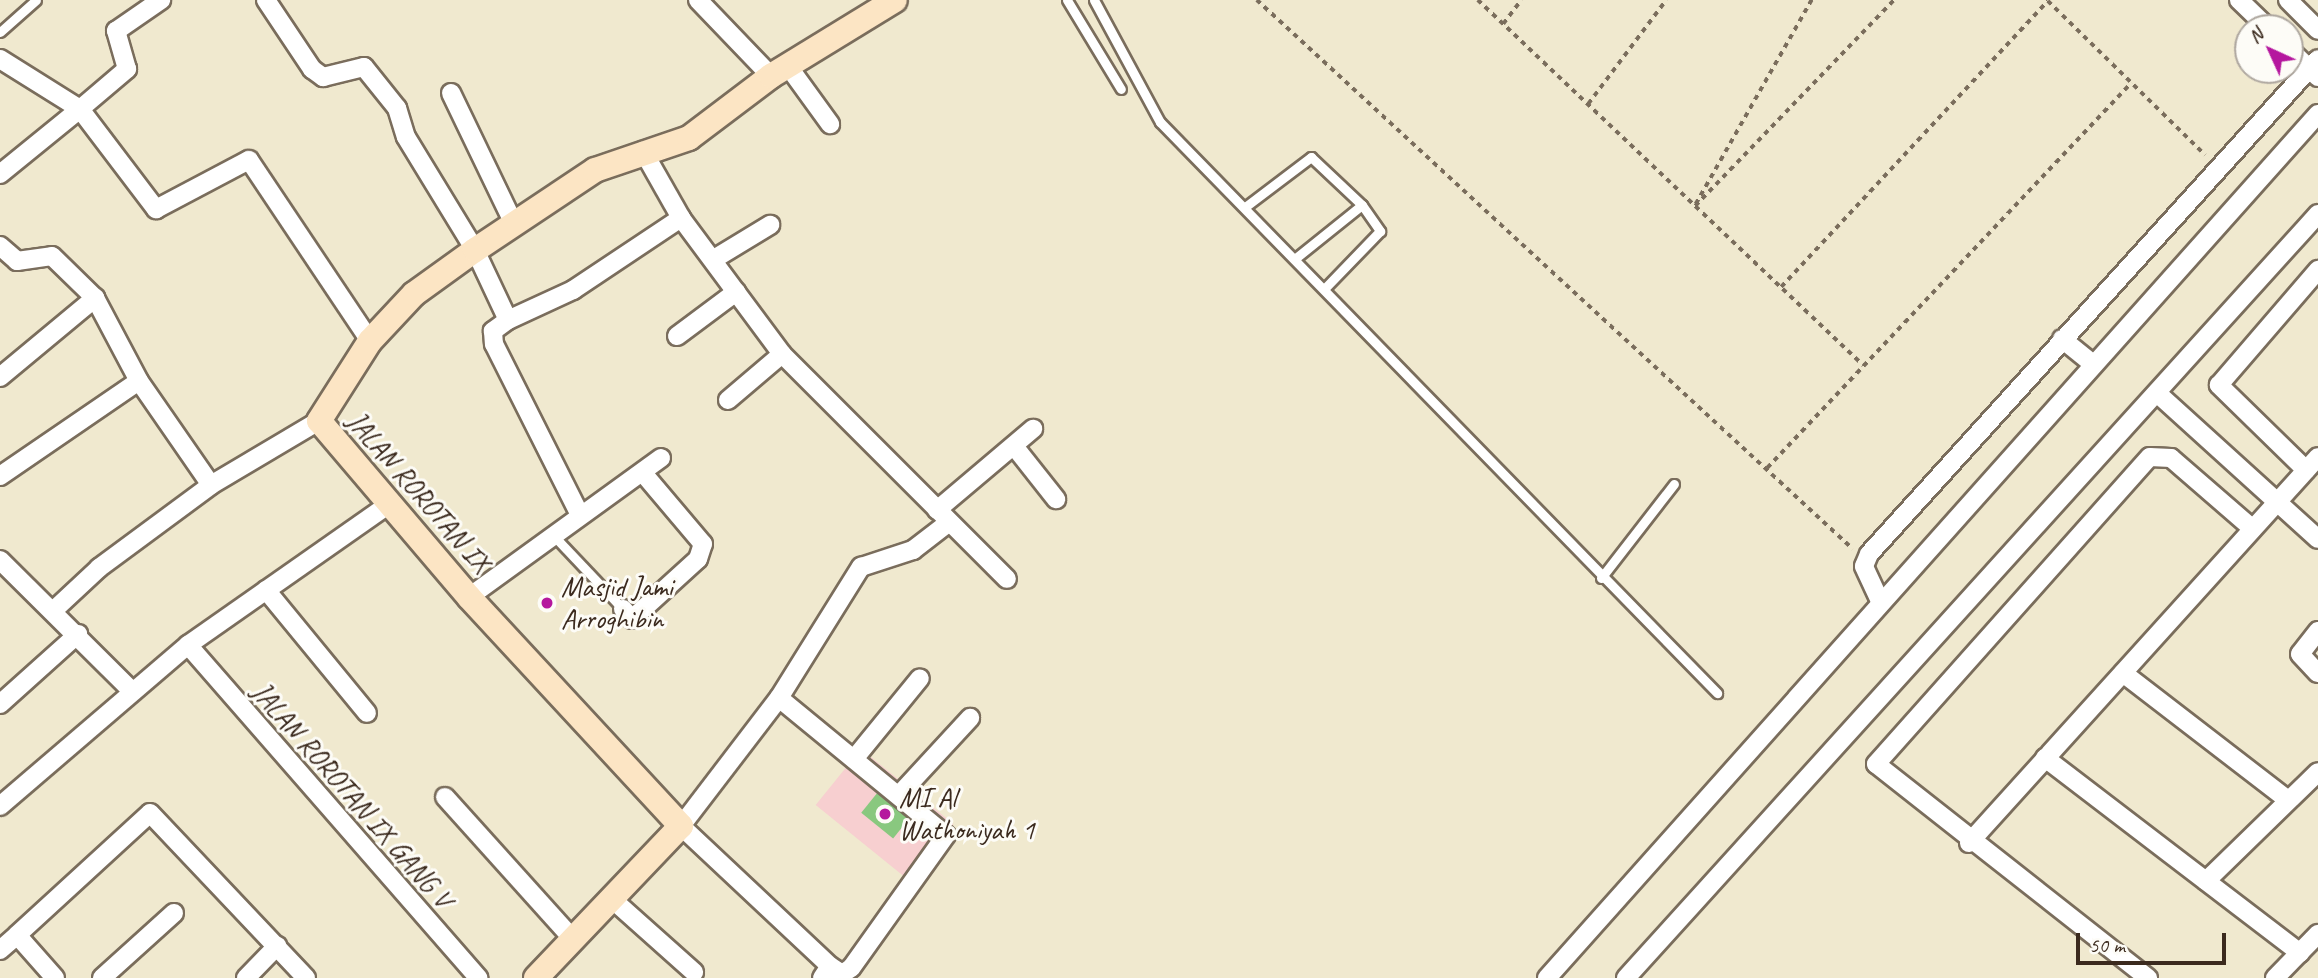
<!DOCTYPE html>
<style>
body{margin:0}
#map{position:relative;width:2318px;height:978px;overflow:hidden;background:#f0e9cf;font-family:Caveat,sans-serif}
div>[style]{position:absolute}
.built>*{inset:0;background:#f7cfd0;transform-origin:0 0}
.green>*{inset:0;background:#89c87f;transform-origin:0 0}
.path>*{height:3.5px;margin-top:-1.75px;transform-origin:0;background:repeating-linear-gradient(90deg,#7a6d5c 0 5px,transparent 0 10px)}
.roads{filter:drop-shadow(2px 0 #7a6d5c) drop-shadow(-2px 0 #7a6d5c) drop-shadow(0 2px #7a6d5c) drop-shadow(0 -2px #7a6d5c)}
.lane>*{height:9px;margin:-4.5px;padding:0 4.5px;transform-origin:4.5px;border-radius:4.5px;background:#fff}
.street>*{height:18px;margin:-9px;padding:0 9px;transform-origin:9px;border-radius:9px;background:#fff}
.secondary>*{height:24px;margin:-12px;padding:0 12px;transform-origin:12px;border-radius:12px;background:#fce5c4}
.dots>*{width:19px;height:19px;translate:-50% -50%;box-sizing:border-box;border:4px solid #fdfcf7;border-radius:50%}
span{translate:-50% -50%;white-space:nowrap;text-align:center;line-height:1.15;-webkit-text-stroke:6px #fdfcf7;paint-order:stroke}
.street-label{font-size:28px;color:#3b2a1e}
.poi-label{font-size:28px;color:#3b2a1e}
.left{translate:0 -50%;text-align:left}
.north{position:absolute;left:2234px;top:14px;width:70px;height:70px;box-sizing:border-box;background:#fdfcf7;border:2px solid #afa8a0;border-radius:50%;rotate:315deg;font-size:19px;font-weight:700;line-height:28px;text-align:center;color:#3b2a1e}
.north::after{content:'';display:block;margin:auto;width:24px;height:32px;background:#b5179e;clip-path:polygon(50% 0,100% 100%,50% 72%,0 100%)}
.scale{position:absolute;left:2076px;top:933px;width:150px;height:32px;box-sizing:border-box;border:4px solid #3b2a1e;border-top:0;padding-left:9px;font-size:21px;line-height:24px;white-space:nowrap;color:#3b2a1e;-webkit-text-stroke:5px #fdfcf7;paint-order:stroke}
</style>
<div id="map">
<div class="built">
<i style="left:861px;top:749px;width:119px;height:72px;rotate:39deg"></i>
</div>
<div class="green">
<i style="left:882px;top:787px;width:41px;height:33px;rotate:39deg"></i>
</div>
<div class="path">
<i style="left:1257px;top:0;width:810px;rotate:42.65deg"></i>
<i style="left:1478px;top:0;width:531px;rotate:43.47deg"></i>
<i style="left:1812px;top:0;width:237px;rotate:119.6deg"></i>
<i style="left:1695px;top:206px;width:286px;rotate:-46deg"></i>
<i style="left:2048px;top:1px;width:220px;rotate:44.4deg"></i>
<i style="left:1503px;top:24px;width:30px;rotate:-53deg"></i>
<i style="left:1588px;top:104px;width:130px;rotate:-53.1deg"></i>
<i style="left:1781px;top:287px;width:391px;rotate:-47deg"></i>
<i style="left:1767px;top:468px;width:530px;rotate:-46.61deg"></i>
</div>
<div class="roads">
<div class="lane">
<i style="left:1067px;top:0;width:104px;rotate:58.8deg"></i>
<i style="left:1094px;top:0;width:139px;rotate:61.6deg"></i>
<i style="left:1160px;top:122px;width:798px;rotate:45.71deg"></i>
<i style="left:0;top:32px;width:48px;rotate:-41.6deg"></i>
<i style="left:1245px;top:207px;width:83px;rotate:-37.1deg"></i>
<i style="left:1311px;top:157px;width:70px;rotate:43.3deg"></i>
<i style="left:1362px;top:205px;width:32px;rotate:55deg"></i>
<i style="left:1380px;top:231px;width:78px;rotate:134deg"></i>
<i style="left:1297px;top:257px;width:83px;rotate:-38.7deg"></i>
<i style="left:553px;top:535px;width:102px;rotate:46.6deg"></i>
<i style="left:1601px;top:578px;width:119px;rotate:-52.2deg"></i>
</div>
<div class="street">
<i style="left:266px;top:0;width:83px;rotate:56.3deg"></i>
<i style="left:312px;top:69px;width:14px;rotate:36deg"></i>
<i style="left:323px;top:77px;width:42px;rotate:-13.7deg"></i>
<i style="left:364px;top:67px;width:53px;rotate:51.2deg"></i>
<i style="left:397px;top:108px;width:30px;rotate:73deg"></i>
<i style="left:406px;top:137px;width:132px;rotate:58.6deg"></i>
<i style="left:475px;top:250px;width:77px;rotate:64.8deg"></i>
<i style="left:508px;top:320px;width:19px;rotate:144deg"></i>
<i style="left:493px;top:331px;width:13px;rotate:86deg"></i>
<i style="left:494px;top:344px;width:191px;rotate:63.3deg"></i>
<i style="left:698px;top:0;width:105px;rotate:46.2deg"></i>
<i style="left:2239px;top:0;width:40px;rotate:44deg"></i>
<i style="left:2288px;top:0;width:42px;rotate:45deg"></i>
<i style="left:2290px;top:50px;width:39px;rotate:44deg"></i>
<i style="left:0;top:59px;width:94px;rotate:32deg"></i>
<i style="left:80px;top:109px;width:62px;rotate:-40.4deg"></i>
<i style="left:127px;top:69px;width:40px;rotate:-106deg"></i>
<i style="left:116px;top:31px;width:55px;rotate:-34.6deg"></i>
<i style="left:788px;top:66px;width:72px;rotate:54.1deg"></i>
<i style="left:451px;top:93px;width:143px;rotate:64.3deg"></i>
<i style="left:643px;top:151px;width:77px;rotate:60.4deg"></i>
<i style="left:681px;top:218px;width:169px;rotate:53.4deg"></i>
<i style="left:782px;top:354px;width:318px;rotate:45deg"></i>
<i style="left:0;top:174px;width:103px;rotate:-39.1deg"></i>
<i style="left:80px;top:109px;width:126px;rotate:52.8deg"></i>
<i style="left:156px;top:209px;width:105px;rotate:-27.8deg"></i>
<i style="left:249px;top:160px;width:218px;rotate:56.2deg"></i>
<i style="left:0;top:246px;width:23px;rotate:41deg"></i>
<i style="left:17px;top:261px;width:35px;rotate:-8deg"></i>
<i style="left:52px;top:256px;width:60px;rotate:44.3deg"></i>
<i style="left:95px;top:298px;width:94px;rotate:62.1deg"></i>
<i style="left:139px;top:381px;width:126px;rotate:55.3deg"></i>
<i style="left:714px;top:259px;width:66px;rotate:-31.3deg"></i>
<i style="left:508px;top:320px;width:72px;rotate:-24.8deg"></i>
<i style="left:573px;top:290px;width:130px;rotate:-33.7deg"></i>
<i style="left:677px;top:336px;width:74px;rotate:-36.7deg"></i>
<i style="left:2062px;top:339px;width:40px;rotate:39deg"></i>
<i style="left:0;top:377px;width:124px;rotate:-39.7deg"></i>
<i style="left:2157px;top:393px;width:217px;rotate:42.2deg"></i>
<i style="left:728px;top:400px;width:71px;rotate:-40.4deg"></i>
<i style="left:1014px;top:446px;width:68px;rotate:51.6deg"></i>
<i style="left:2306px;top:470px;width:122px;rotate:-135.7deg"></i>
<i style="left:2219px;top:385px;width:152px;rotate:-49.3deg"></i>
<i style="left:0;top:476px;width:168px;rotate:-34.4deg"></i>
<i style="left:937px;top:510px;width:126px;rotate:-40.2deg"></i>
<i style="left:0;top:560px;width:185px;rotate:44.8deg"></i>
<i style="left:266px;top:590px;width:159px;rotate:50.6deg"></i>
<i style="left:469px;top:597px;width:237px;rotate:-35.9deg"></i>
<i style="left:1880px;top:601px;width:38px;rotate:-115deg"></i>
<i style="left:1864px;top:566px;width:13px;rotate:-67deg"></i>
<i style="left:1869px;top:554px;width:668px;rotate:-47.79deg"></i>
<i style="left:623px;top:609px;width:13px;rotate:48deg"></i>
<i style="left:632px;top:619px;width:89px;rotate:-42.3deg"></i>
<i style="left:698px;top:559px;width:16px;rotate:-72deg"></i>
<i style="left:703px;top:544px;width:93px;rotate:-130.2deg"></i>
<i style="left:54px;top:610px;width:62px;rotate:-43deg"></i>
<i style="left:99px;top:568px;width:139px;rotate:-36.5deg"></i>
<i style="left:211px;top:485px;width:126px;rotate:-30.7deg"></i>
<i style="left:2318px;top:631px;width:29px;rotate:128deg"></i>
<i style="left:2300px;top:654px;width:26px;rotate:47deg"></i>
<i style="left:188px;top:645px;width:442px;rotate:48.9deg"></i>
<i style="left:2123px;top:673px;width:208px;rotate:37.6deg"></i>
<i style="left:779px;top:698px;width:216px;rotate:39.4deg"></i>
<i style="left:946px;top:835px;width:163px;rotate:125.5deg"></i>
<i style="left:851px;top:968px;width:11px;rotate:146deg"></i>
<i style="left:842px;top:974px;width:14px;rotate:-146deg"></i>
<i style="left:0;top:704px;width:105px;rotate:-41.9deg"></i>
<i style="left:2045px;top:758px;width:321px;rotate:37.4deg"></i>
<i style="left:854px;top:759px;width:104px;rotate:-50.8deg"></i>
<i style="left:899px;top:795px;width:105px;rotate:-47.3deg"></i>
<i style="left:445px;top:797px;width:191px;rotate:48deg"></i>
<i style="left:0;top:806px;width:248px;rotate:-40.6deg"></i>
<i style="left:188px;top:645px;width:246px;rotate:-35deg"></i>
<i style="left:1969px;top:843px;width:520px;rotate:-47.88deg"></i>
<i style="left:2206px;top:881px;width:156px;rotate:-44.2deg"></i>
<i style="left:612px;top:899px;width:110px;rotate:41.7deg"></i>
<i style="left:0;top:950px;width:23px;rotate:-41deg"></i>
<i style="left:55px;top:978px;width:57px;rotate:-131.5deg"></i>
<i style="left:17px;top:935px;width:180px;rotate:-42.5deg"></i>
<i style="left:150px;top:813px;width:227px;rotate:46.6deg"></i>
<i style="left:102px;top:978px;width:97px;rotate:-42.1deg"></i>
<i style="left:246px;top:978px;width:45px;rotate:-45.9deg"></i>
<i style="left:822px;top:978px;width:14px;rotate:-56deg"></i>
<i style="left:830px;top:966px;width:204px;rotate:-136.8deg"></i>
<i style="left:681px;top:826px;width:161px;rotate:-52.6deg"></i>
<i style="left:779px;top:698px;width:155px;rotate:-58deg"></i>
<i style="left:861px;top:567px;width:55px;rotate:-18.1deg"></i>
<i style="left:913px;top:550px;width:44px;rotate:-37.6deg"></i>
<i style="left:1547px;top:978px;width:1158px;rotate:-48.26deg"></i>
<i style="left:1626px;top:978px;width:1031px;rotate:-47.83deg"></i>
<i style="left:2148px;top:978px;width:346px;rotate:-141.8deg"></i>
<i style="left:1876px;top:764px;width:411px;rotate:-48.3deg"></i>
<i style="left:2150px;top:457px;width:21px;rotate:3deg"></i>
<i style="left:2171px;top:458px;width:108px;rotate:40.9deg"></i>
<i style="left:2275px;top:978px;width:62px;rotate:-45.7deg"></i>
</div>
<div class="secondary">
<i style="left:536px;top:978px;width:210px;rotate:-46.4deg"></i>
<i style="left:681px;top:826px;width:312px;rotate:-132.8deg"></i>
<i style="left:469px;top:597px;width:231px;rotate:-130.4deg"></i>
<i style="left:319px;top:421px;width:95px;rotate:-57.5deg"></i>
<i style="left:370px;top:341px;width:64px;rotate:-46.9deg"></i>
<i style="left:414px;top:294px;width:75px;rotate:-35.8deg"></i>
<i style="left:475px;top:250px;width:144px;rotate:-33.7deg"></i>
<i style="left:595px;top:170px;width:99px;rotate:-18.8deg"></i>
<i style="left:689px;top:138px;width:103px;rotate:-37.1deg"></i>
<i style="left:771px;top:76px;width:145px;rotate:-31.5deg"></i>
</div>
</div>
<div class="dots">
<i style="left:547px;top:603px;background:#b5179e"></i>
<i style="left:885px;top:814px;background:#b5179e"></i>
</div>
<div class="street-label">
<span style="left:419px;top:492px;rotate:49deg">JALAN ROROTAN IX</span>
<span style="left:352px;top:795px;rotate:49deg">JALAN ROROTAN IX GANG V</span>
</div>
<div class="poi-label">
<span class="left" style="left:561px;top:603px">Masjid Jami<br>Arroghibin</span>
<span class="left" style="left:899px;top:814px">MI Al<br>Wathoniyah 1</span>
</div>
<div class="north">N</div>
<div class="scale">50 m</div>
</div>
